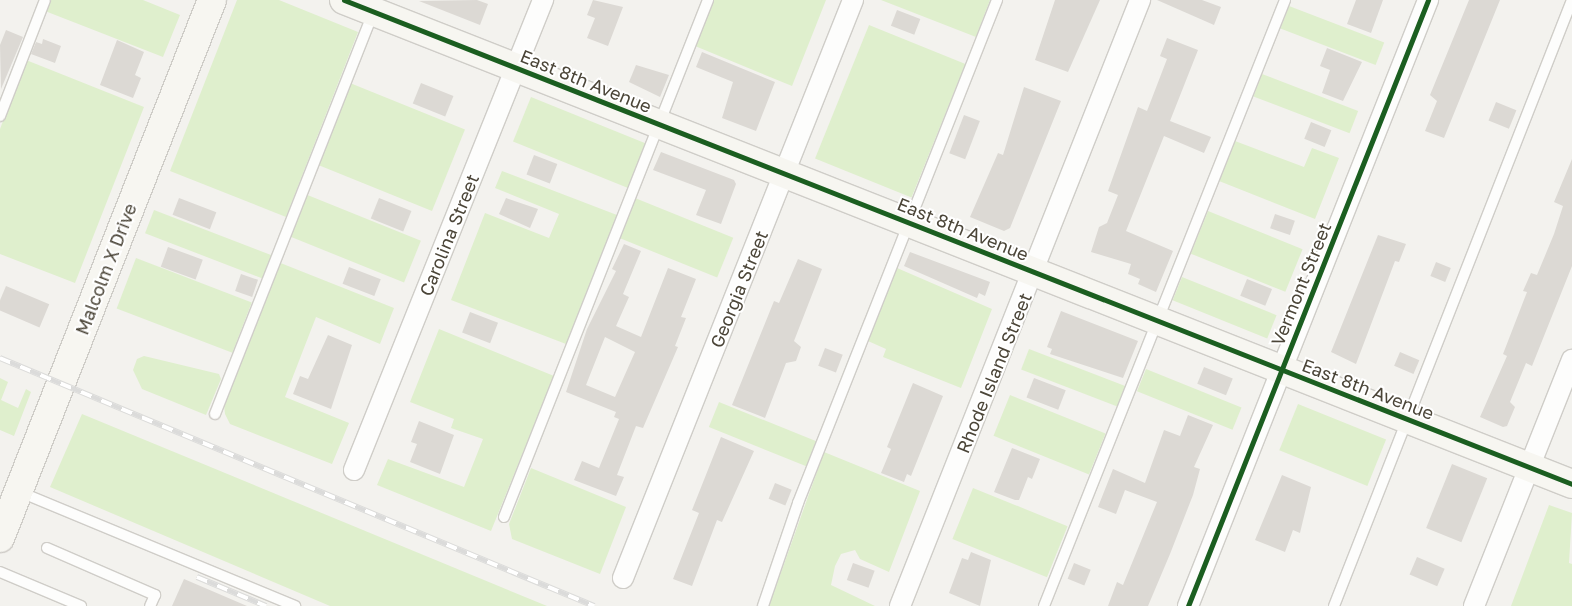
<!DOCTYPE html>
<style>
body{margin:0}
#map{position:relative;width:1572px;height:606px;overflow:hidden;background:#f3f2ee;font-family:"Golos Text",sans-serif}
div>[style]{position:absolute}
.green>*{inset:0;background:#dfefcd;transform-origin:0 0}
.building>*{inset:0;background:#dcd9d4;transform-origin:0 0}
.roads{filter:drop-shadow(1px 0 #cfcdc8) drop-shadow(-1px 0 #cfcdc8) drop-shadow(0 1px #cfcdc8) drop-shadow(0 -1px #cfcdc8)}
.lane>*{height:10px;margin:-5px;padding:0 5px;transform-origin:5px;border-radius:5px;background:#fdfdfc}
.street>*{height:20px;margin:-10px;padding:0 10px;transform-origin:10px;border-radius:10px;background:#fdfdfc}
.secondary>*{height:28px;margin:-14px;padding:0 14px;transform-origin:14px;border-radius:14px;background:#f7f6f1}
.rail>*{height:5.5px;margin-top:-2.75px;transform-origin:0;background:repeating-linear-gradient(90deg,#fff 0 11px,#dbdbda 0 22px);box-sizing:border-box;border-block:1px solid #dbdbda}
.cycleway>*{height:5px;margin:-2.5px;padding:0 2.5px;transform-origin:2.5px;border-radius:2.5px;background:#1b5e20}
span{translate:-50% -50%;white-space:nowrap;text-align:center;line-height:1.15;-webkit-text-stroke:4px #fff;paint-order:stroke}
.street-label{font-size:18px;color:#4b4538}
</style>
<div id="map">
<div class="green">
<i style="clip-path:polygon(49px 0,143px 0,180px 15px,163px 57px,45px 11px)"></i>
<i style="clip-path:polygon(237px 0,279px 0,358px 32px,286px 217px,170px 171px)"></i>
<i style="clip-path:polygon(714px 0,826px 0,792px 86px,695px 46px)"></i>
<i style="clip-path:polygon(881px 0,990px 0,976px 37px)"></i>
<i style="left:1289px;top:6px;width:102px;height:24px;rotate:21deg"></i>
<i style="left:869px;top:25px;width:104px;height:144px;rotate:22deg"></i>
<i style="clip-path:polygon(26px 60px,144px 107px,75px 283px,0 254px,0 129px)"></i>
<i style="left:1262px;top:74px;width:103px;height:24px;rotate:21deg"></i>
<i style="left:350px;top:83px;width:124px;height:88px;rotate:22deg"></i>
<i style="left:531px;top:97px;width:124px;height:48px;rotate:22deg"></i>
<i style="clip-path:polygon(1235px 141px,1304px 167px,1312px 148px,1339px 158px,1315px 219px,1219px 181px)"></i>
<i style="clip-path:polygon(502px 171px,617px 215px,566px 344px,451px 300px,485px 213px,549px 238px,559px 214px,495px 188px)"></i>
<i style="left:305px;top:194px;width:125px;height:45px;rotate:22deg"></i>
<i style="left:635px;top:198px;width:106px;height:43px;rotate:22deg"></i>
<i style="left:154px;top:210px;width:126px;height:25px;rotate:21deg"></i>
<i style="left:1208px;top:211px;width:102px;height:46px;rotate:22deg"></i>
<i style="left:136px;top:258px;width:124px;height:54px;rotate:21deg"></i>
<i style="clip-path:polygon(278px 262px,394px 308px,380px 344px,316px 317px,285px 397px,349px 423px,332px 464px,230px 424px,225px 414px,224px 405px)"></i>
<i style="clip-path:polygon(897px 268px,992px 309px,961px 388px,883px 357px,886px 349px,868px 341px)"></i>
<i style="left:1182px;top:277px;width:102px;height:25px;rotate:22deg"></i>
<i style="clip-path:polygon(439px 329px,554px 376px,491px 531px,377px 485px,388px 459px,464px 487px,483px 439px,451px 428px,454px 419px,410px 402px)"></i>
<i style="left:1029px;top:349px;width:103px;height:22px;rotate:21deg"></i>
<i style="clip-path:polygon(144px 356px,219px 374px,221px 379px,206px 415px,142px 389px,133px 370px,137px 359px)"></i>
<i style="left:1146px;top:369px;width:103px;height:24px;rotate:22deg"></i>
<i style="clip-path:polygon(0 378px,8px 382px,1px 400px,18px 408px,26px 389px,31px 392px,14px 436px,0 430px)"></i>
<i style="left:1010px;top:395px;width:103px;height:44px;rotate:22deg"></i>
<i style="left:719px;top:402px;width:105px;height:27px;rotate:22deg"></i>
<i style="left:1298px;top:404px;width:95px;height:50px;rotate:22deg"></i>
<i style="clip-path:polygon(82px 414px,547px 606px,330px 606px,50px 487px)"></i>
<i style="clip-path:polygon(824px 452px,920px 491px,889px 572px,860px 559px,855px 550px,841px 554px,835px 566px,831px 585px,875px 606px,769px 606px)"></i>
<i style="clip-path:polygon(531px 468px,626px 507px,600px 574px,512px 539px,509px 524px)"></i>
<i style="left:973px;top:488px;width:102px;height:55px;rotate:22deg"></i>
<i style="clip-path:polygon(1549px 505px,1572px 513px,1569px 563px,1572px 564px,1572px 606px,1511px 606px)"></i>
</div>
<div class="building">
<i style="clip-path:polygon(477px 0,488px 4px,480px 25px,419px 1px)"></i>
<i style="clip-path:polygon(593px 0,623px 7px,608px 46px,587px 38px,595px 18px,587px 15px)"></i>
<i style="clip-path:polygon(1055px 0,1100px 0,1068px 72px,1035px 60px)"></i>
<i style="clip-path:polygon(1157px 0,1202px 0,1221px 7px,1214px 25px)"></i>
<i style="clip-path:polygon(1356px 0,1383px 0,1371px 33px,1347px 24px)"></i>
<i style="clip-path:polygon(1469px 0,1500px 0,1444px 138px,1425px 131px,1437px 101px,1430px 95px)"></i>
<i style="left:897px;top:10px;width:25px;height:17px;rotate:21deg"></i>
<i style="clip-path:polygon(6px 30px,23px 37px,1px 89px,0 45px)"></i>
<i style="clip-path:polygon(1167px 38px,1198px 50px,1170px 121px,1211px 137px,1204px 153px,1164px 136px,1126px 231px,1173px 251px,1156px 292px,1138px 284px,1140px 279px,1128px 274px,1131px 264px,1091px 252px,1099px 227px,1107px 223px,1118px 195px,1108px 191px,1138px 107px,1147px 111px,1167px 59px,1160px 56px)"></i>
<i style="clip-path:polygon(43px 39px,61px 46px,55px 63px,31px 54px,36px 42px,42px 44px)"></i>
<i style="clip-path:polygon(117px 40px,144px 52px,135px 75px,141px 78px,133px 98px,100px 85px)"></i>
<i style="clip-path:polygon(1327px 48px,1362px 62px,1343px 101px,1322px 93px,1330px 70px,1320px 66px)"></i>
<i style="clip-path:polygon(702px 52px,775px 82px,756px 131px,722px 118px,733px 82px,696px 67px)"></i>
<i style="clip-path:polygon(636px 65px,669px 75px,660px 97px,629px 82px)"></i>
<i style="left:421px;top:83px;width:35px;height:22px;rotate:22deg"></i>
<i style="clip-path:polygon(1024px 87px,1061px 101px,1010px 228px,1004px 231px,970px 217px,998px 153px,1003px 155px)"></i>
<i style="left:1496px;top:102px;width:22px;height:20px;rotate:22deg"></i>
<i style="left:964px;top:115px;width:17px;height:41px;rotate:21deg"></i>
<i style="left:1311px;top:122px;width:22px;height:18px;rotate:22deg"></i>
<i style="clip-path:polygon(661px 152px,734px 180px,736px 184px,721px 224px,696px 215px,706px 190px,653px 170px)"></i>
<i style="left:534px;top:155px;width:25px;height:21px;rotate:21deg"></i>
<i style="clip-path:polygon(1572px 159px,1572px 266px,1532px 366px,1526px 363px,1510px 402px,1515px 407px,1507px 426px,1503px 427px,1480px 417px,1507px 356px,1503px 354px,1527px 292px,1523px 291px,1531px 273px,1537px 275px,1554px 234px,1563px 206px,1554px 202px)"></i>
<i style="left:179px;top:198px;width:40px;height:18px;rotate:21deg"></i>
<i style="left:379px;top:198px;width:35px;height:22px;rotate:22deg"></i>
<i style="clip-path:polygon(506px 198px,538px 209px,530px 228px,499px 214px)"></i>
<i style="left:1275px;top:214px;width:21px;height:15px;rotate:19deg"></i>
<i style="clip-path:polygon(1378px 235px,1406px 244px,1399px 262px,1395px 261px,1356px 364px,1331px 352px)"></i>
<i style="clip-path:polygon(evenodd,624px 244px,641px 251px,623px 294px,629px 297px,616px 326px,641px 337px,668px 268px,696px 279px,681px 317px,686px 318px,675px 346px,678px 347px,643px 428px,636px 426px,617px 475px,624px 477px,616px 496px,574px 480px,582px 461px,599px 468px,619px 419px,614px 417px,616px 412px,566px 392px,587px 329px,616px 271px,612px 269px,624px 244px,605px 337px,635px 352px,615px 397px,586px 385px,605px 337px)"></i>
<i style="left:168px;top:247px;width:37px;height:21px;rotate:20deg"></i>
<i style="clip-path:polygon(910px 252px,990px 282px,985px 296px,979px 293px,977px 298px,904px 266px)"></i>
<i style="clip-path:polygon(798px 259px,822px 269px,794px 341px,801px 347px,796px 361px,786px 363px,765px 418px,732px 405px,774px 301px,779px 303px)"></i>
<i style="left:1436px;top:262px;width:16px;height:15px;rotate:22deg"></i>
<i style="left:349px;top:267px;width:34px;height:18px;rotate:21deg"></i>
<i style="left:241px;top:274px;width:18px;height:18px;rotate:19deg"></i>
<i style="left:1247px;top:279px;width:27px;height:18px;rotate:22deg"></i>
<i style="left:6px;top:286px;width:47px;height:25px;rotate:23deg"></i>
<i style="clip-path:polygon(1061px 311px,1138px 341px,1123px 378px,1050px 354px,1052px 349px,1047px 347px)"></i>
<i style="left:470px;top:312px;width:30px;height:22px;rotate:21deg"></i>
<i style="clip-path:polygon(328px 335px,352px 345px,331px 409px,293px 394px,300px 376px,308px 379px)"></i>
<i style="left:825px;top:348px;width:19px;height:19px;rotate:21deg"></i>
<i style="left:1400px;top:352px;width:21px;height:15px;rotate:23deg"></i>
<i style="left:1204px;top:367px;width:31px;height:18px;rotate:22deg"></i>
<i style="left:1034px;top:378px;width:34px;height:21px;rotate:21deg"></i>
<i style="clip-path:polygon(913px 383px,943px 396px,911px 476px,907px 474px,904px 482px,881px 473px,891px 449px,887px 447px)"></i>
<i style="clip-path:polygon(1188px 415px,1213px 425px,1194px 467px,1200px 469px,1193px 495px,1170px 554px,1148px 606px,1108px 606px,1117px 582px,1123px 585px,1157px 502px,1125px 490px,1116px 514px,1098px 507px,1113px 469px,1145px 483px,1164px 430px,1180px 436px)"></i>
<i style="clip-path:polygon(419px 421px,454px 435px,440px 474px,410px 462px,417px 444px,411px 442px)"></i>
<i style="clip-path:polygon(721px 437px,754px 451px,722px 522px,717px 520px,692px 586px,673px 579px,699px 513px,692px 510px)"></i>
<i style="clip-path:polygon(1012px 448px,1040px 459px,1032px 479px,1028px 477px,1019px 500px,1015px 500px,994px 492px)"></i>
<i style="left:1452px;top:464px;width:38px;height:69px;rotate:22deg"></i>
<i style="clip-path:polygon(1282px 475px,1311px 487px,1300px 533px,1293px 530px,1285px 552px,1255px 540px)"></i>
<i style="left:775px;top:483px;width:18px;height:17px;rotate:22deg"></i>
<i style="clip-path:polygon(971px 552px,991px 560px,980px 606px,949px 593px,962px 558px,968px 560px)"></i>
<i style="left:1417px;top:557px;width:30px;height:19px;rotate:23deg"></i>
<i style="left:853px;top:563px;width:23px;height:18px;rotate:20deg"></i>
<i style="left:1074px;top:563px;width:18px;height:17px;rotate:22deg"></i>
<i style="clip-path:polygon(184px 579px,247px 606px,172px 606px)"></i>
</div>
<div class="roads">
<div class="lane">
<i style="left:0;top:116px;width:124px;rotate:-68.8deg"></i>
<i style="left:215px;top:414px;width:431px;rotate:-68.5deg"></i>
<i style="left:20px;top:492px;width:298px;rotate:22.5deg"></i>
<i style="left:504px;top:517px;width:556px;rotate:-68.47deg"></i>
<i style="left:47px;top:548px;width:118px;rotate:23.5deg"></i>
<i style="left:155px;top:595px;width:12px;rotate:114deg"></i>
<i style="left:0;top:572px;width:88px;rotate:22.8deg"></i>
<i style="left:763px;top:606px;width:109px;rotate:-71.2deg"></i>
<i style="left:798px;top:503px;width:541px;rotate:-68.41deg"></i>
<i style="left:1044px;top:606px;width:652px;rotate:-68.31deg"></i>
<i style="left:1334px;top:606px;width:651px;rotate:-68.56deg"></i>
</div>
<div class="street">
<i style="left:354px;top:470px;width:507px;rotate:-68.09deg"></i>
<i style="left:623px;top:578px;width:622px;rotate:-68.3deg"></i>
<i style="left:900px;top:606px;width:652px;rotate:-68.39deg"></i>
<i style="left:1188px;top:606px;width:652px;rotate:-68.39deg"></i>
<i style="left:1474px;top:606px;width:265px;rotate:-68.3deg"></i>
</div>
<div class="secondary">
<i style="left:344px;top:0;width:1320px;rotate:21.51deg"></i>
<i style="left:0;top:538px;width:578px;rotate:-68.49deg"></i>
</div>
</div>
<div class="rail">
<i style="left:0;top:358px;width:644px;rotate:22.66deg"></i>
<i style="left:197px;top:577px;width:75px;rotate:22.8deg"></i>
</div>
<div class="cycleway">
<i style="left:344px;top:0;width:1320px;rotate:21.51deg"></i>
<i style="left:1188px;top:606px;width:652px;rotate:-68.39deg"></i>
</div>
<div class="street-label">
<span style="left:586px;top:81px;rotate:22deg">East 8th Avenue</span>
<span style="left:963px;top:229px;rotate:22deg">East 8th Avenue</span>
<span style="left:449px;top:235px;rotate:-68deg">Carolina Street</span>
<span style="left:106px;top:269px;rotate:-69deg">Malcolm X Drive</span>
<span style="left:1301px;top:284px;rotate:-68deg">Vermont Street</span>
<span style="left:739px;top:289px;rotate:-68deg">Georgia Street</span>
<span style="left:994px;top:373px;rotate:-68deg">Rhode Island Street</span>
<span style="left:1368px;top:389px;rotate:21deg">East 8th Avenue</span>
</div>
</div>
